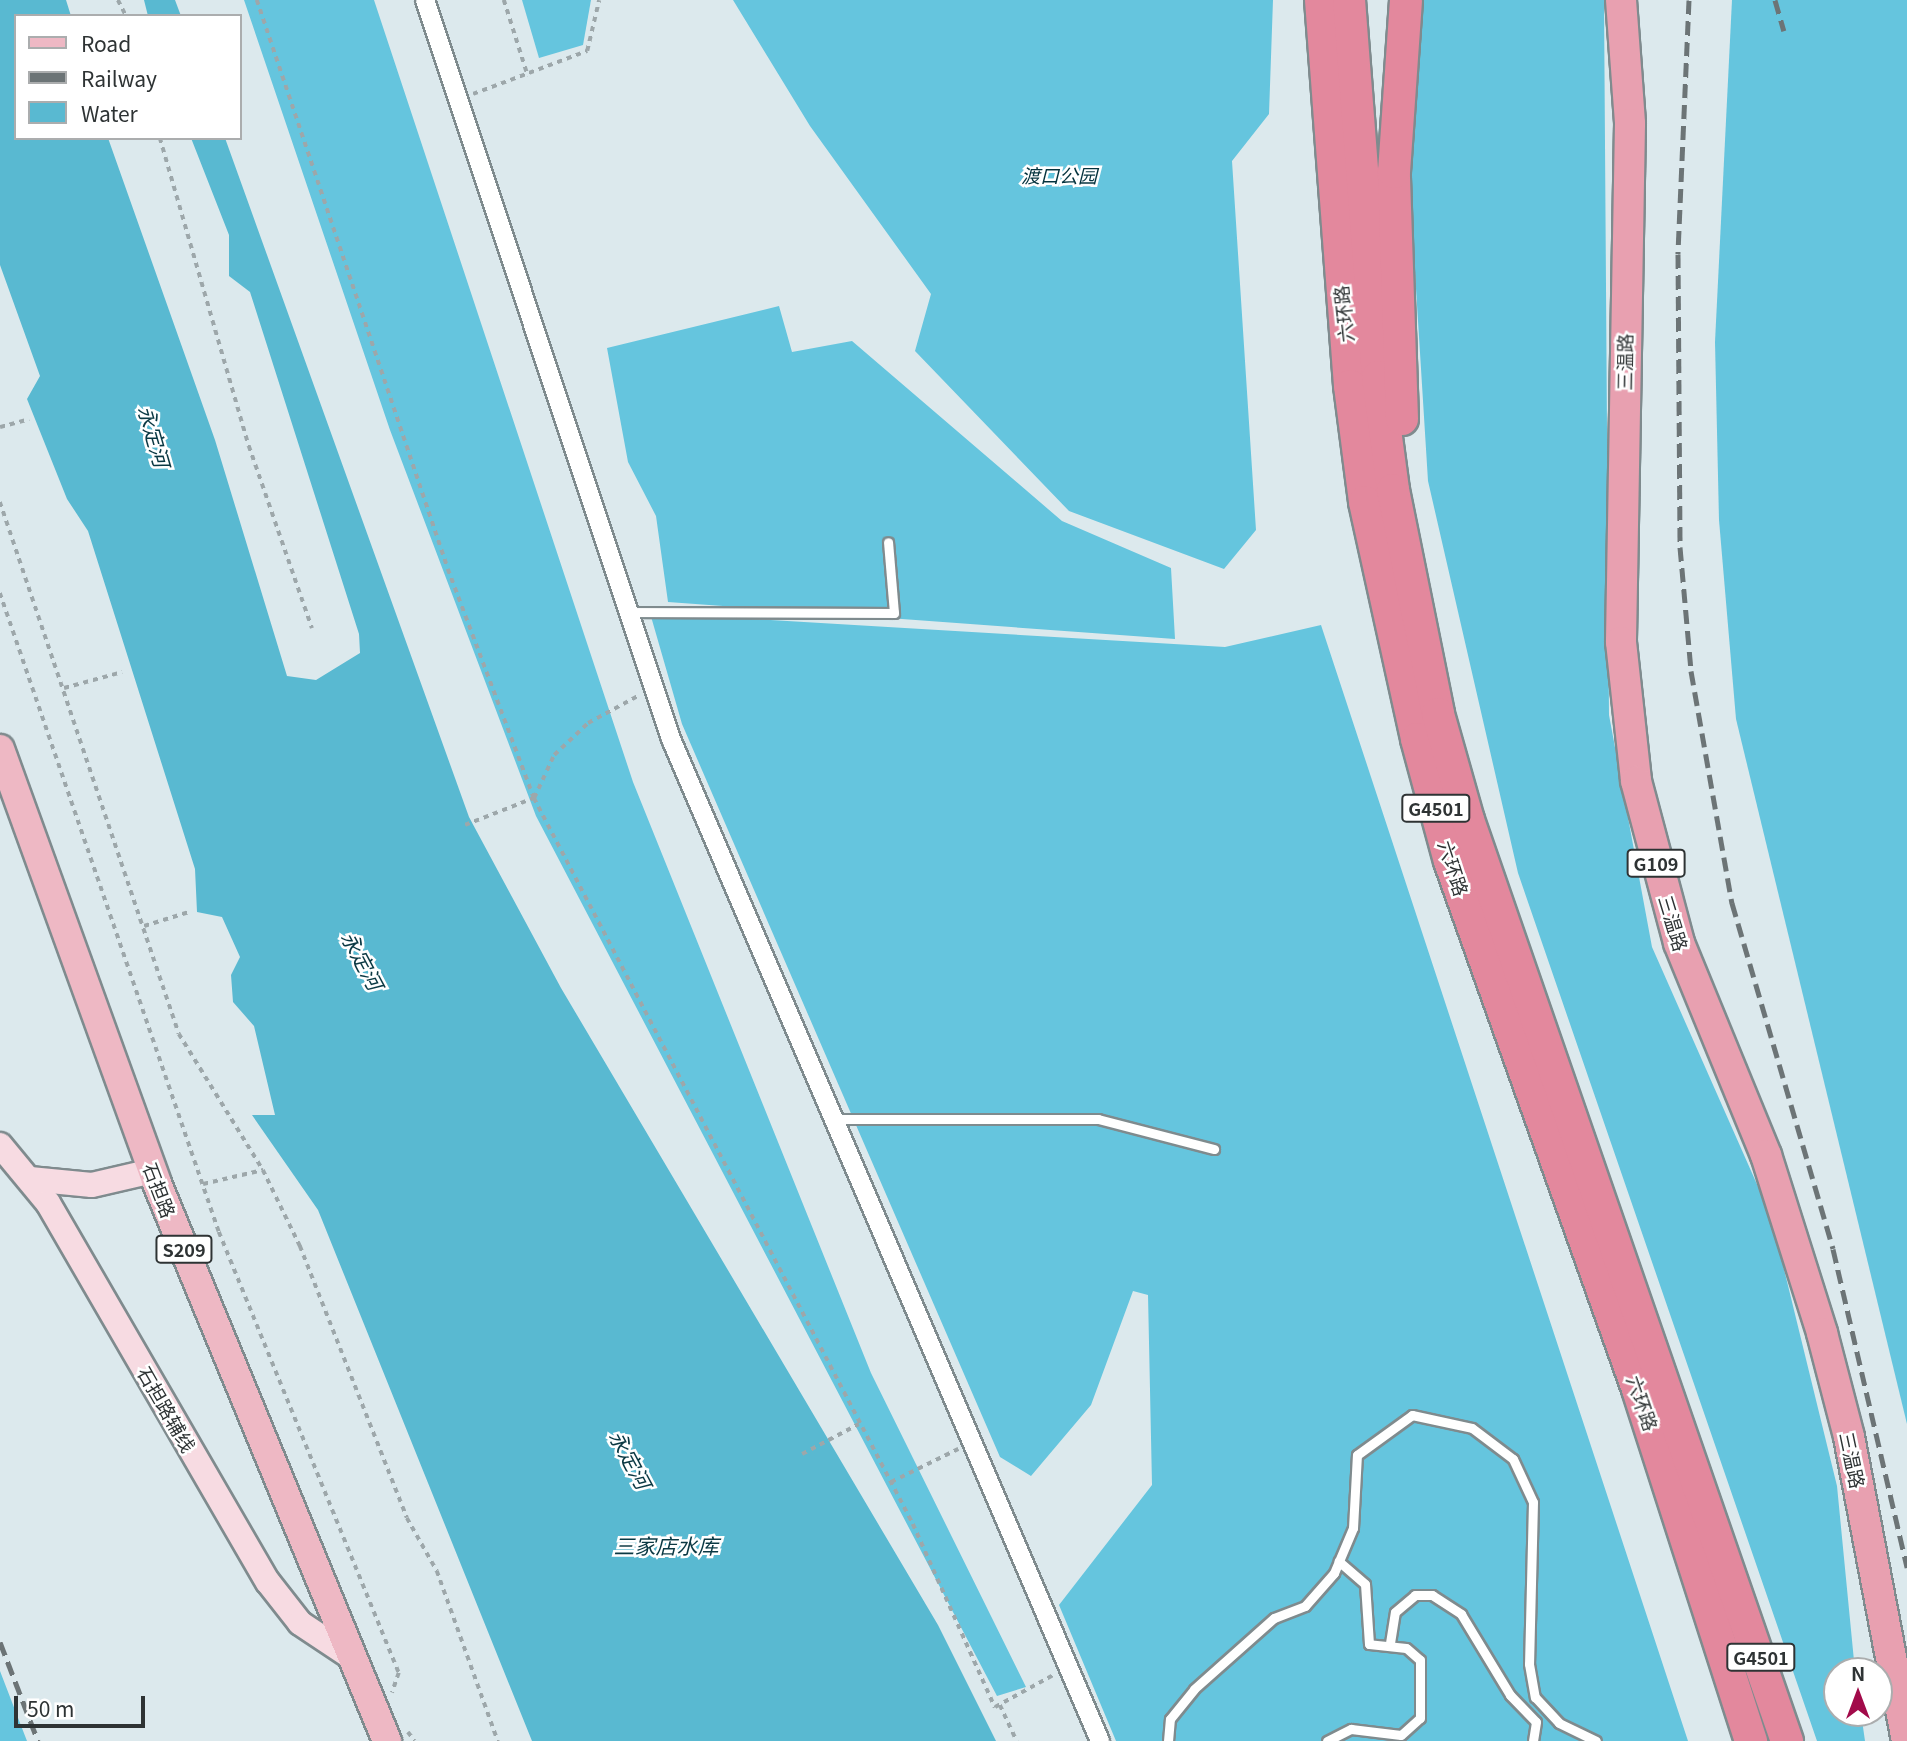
<!DOCTYPE html>
<meta charset="utf-8">
<style>
body{margin:0}
#map{position:relative;width:1907px;height:1741px;overflow:hidden;background:#dce9ed;font-family:Georgia,"Noto Sans SC",serif}
div>[style]{position:absolute}
.forest>*{inset:0;background:#65c5de}
.water>*{inset:0;background:#59b9d1}
.path>*{height:3.5px;margin-top:-1.75px;transform-origin:0;background:repeating-linear-gradient(90deg,#9da7aa 0 5px,transparent 0 10px)}
.roads{filter:drop-shadow(2px 0 #7f8b8e) drop-shadow(-2px 0 #7f8b8e) drop-shadow(0 2px #7f8b8e) drop-shadow(0 -2px #7f8b8e)}
.service>*{height:9px;margin:-4.5px;padding:0 4.5px;transform-origin:4.5px;border-radius:4.5px;background:#fff}
.minor>*{height:18px;margin:-9px;padding:0 9px;transform-origin:9px;border-radius:9px;background:#fff}
.secondary>*{height:24px;margin:-12px;padding:0 12px;transform-origin:12px;border-radius:12px;background:#f7dbe2}
.primary>*{height:28px;margin:-14px;padding:0 14px;transform-origin:14px;border-radius:14px;background:#eeb8c4}
.trunk>*{height:30px;margin:-15px;padding:0 15px;transform-origin:15px;border-radius:15px;background:#e8a0b0}
.motorway>*{height:32px;margin:-16px;padding:0 16px;transform-origin:16px;border-radius:16px;background:#e3889d}
.rail>*{height:5px;margin-top:-2.5px;transform-origin:0;background:repeating-linear-gradient(90deg,#6c7476 0 14px,transparent 0 21px)}
span{translate:-50% -50%;white-space:nowrap;text-align:center;line-height:1.15;-webkit-text-stroke:5px #fff;paint-order:stroke}
.shield-label span{padding:2px 5px;background:#fff;border:2px solid;border-radius:5px;-webkit-text-stroke-width:0}
.shield-label{font-size:18px;color:#2e3334;font-weight:700}
.park-label{font-size:19px;color:#03323d;font-style:italic}
.street-label{font-size:19px;color:#2e3334}
.water-label{font-size:21px;color:#0a3843;font-style:italic}
.legend{position:absolute;left:14px;top:14px;width:228px;height:126px;box-sizing:border-box;background:#fff;border:2px solid #abadae;margin:0;padding:9px 12px;list-style:none;font-size:21px;color:#2e3334}
.legend li{display:flex;align-items:center;gap:14px;height:35px}
.legend b{width:35px;border:2px solid #abadae}
.north{position:absolute;left:1823px;top:1657px;width:70px;height:70px;box-sizing:border-box;background:#fff;border:2px solid #abadae;border-radius:50%;rotate:0deg;font-size:19px;font-weight:700;line-height:28px;text-align:center;color:#2e3334}
.north::after{content:'';display:block;margin:auto;width:24px;height:32px;background:#a20a4a;clip-path:polygon(50% 0,100% 100%,50% 72%,0 100%)}
.scale{position:absolute;left:14px;top:1696px;width:131px;height:32px;box-sizing:border-box;border:4px solid #2e3334;border-top:0;padding-left:9px;font-size:21px;line-height:24px;white-space:nowrap;color:#2e3334;-webkit-text-stroke:5px #fff;paint-order:stroke}
</style>
<div id="map">
<div class="forest">
<i style="clip-path:polygon(244px 0,374px 0,633px 782px,871px 1373px,1026px 1687px,997px 1696px,536px 816px,390px 430px)"></i>
<i style="clip-path:polygon(522px 0,591px 0,583px 45px,539px 58px)"></i>
<i style="clip-path:polygon(733px 0,1273px 0,1269px 114px,1232px 161px,1256px 530px,1224px 569px,1069px 511px,915px 351px,931px 294px,810px 126px)"></i>
<i style="clip-path:polygon(1398px 0,1604px 0,1609px 715px,1652px 947px,1771px 1216px,1837px 1486px,1855px 1671px,1837px 1671px,1837px 1713px,1861px 1713px,1865px 1741px,1817px 1741px,1518px 873px,1428px 481px)"></i>
<i style="clip-path:polygon(1732px 0,1907px 0,1907px 1424px,1736px 719px,1719px 520px,1715px 342px)"></i>
<i style="clip-path:polygon(779px 306px,792px 352px,852px 341px,1062px 521px,1171px 568px,1175px 639px,668px 602px,656px 516px,628px 462px,607px 348px)"></i>
<i style="clip-path:polygon(650px 613px,1225px 647px,1321px 625px,1688px 1741px,1116px 1741px,1059px 1605px,1152px 1485px,1148px 1295px,1133px 1291px,1091px 1405px,1031px 1476px,1000px 1457px,682px 724px)"></i>
<i style="clip-path:polygon(0 1671px,20px 1723px,27px 1741px,0 1741px)"></i>
</div>
<div class="water">
<i style="clip-path:polygon(0 0,66px 0,71px 16px,16px 16px,16px 138px,108px 138px,215px 440px,287px 676px,316px 680px,360px 653px,359px 634px,250px 292px,229px 276px,229px 235px,191px 138px,225px 138px,469px 817px,561px 988px,938px 1625px,996px 1741px,532px 1741px,318px 1210px,252px 1115px,275px 1115px,254px 1026px,233px 1002px,231px 975px,240px 957px,222px 917px,197px 912px,195px 869px,88px 531px,67px 499px,27px 399px,40px 376px,0 265px)"></i>
<i style="clip-path:polygon(144px 0,175px 0,181px 16px,148px 16px)"></i>
</div>
<div class="path">
<i style="left:118px;top:0;width:18px;rotate:63deg"></i>
<i style="left:257px;top:0;width:600px;rotate:71.44deg"></i>
<i style="left:448px;top:569px;width:245px;rotate:69.4deg"></i>
<i style="left:534px;top:798px;width:819px;rotate:62.43deg"></i>
<i style="left:913px;top:1524px;width:201px;rotate:65.9deg"></i>
<i style="left:995px;top:1707px;width:68px;rotate:-28.8deg"></i>
<i style="left:504px;top:0;width:80px;rotate:72.5deg"></i>
<i style="left:473px;top:94px;width:122px;rotate:-20.7deg"></i>
<i style="left:587px;top:51px;width:52px;rotate:-76.8deg"></i>
<i style="left:160px;top:138px;width:321px;rotate:73.9deg"></i>
<i style="left:249px;top:446px;width:193px;rotate:70.9deg"></i>
<i style="left:0;top:427px;width:30px;rotate:-15deg"></i>
<i style="left:0;top:502px;width:561px;rotate:71.4deg"></i>
<i style="left:179px;top:1034px;width:160px;rotate:58.3deg"></i>
<i style="left:263px;top:1170px;width:85px;rotate:64deg"></i>
<i style="left:300px;top:1246px;width:292px;rotate:68.5deg"></i>
<i style="left:407px;top:1518px;width:61px;rotate:60.5deg"></i>
<i style="left:437px;top:1571px;width:181px;rotate:70.3deg"></i>
<i style="left:0;top:593px;width:675px;rotate:71.08deg"></i>
<i style="left:219px;top:1232px;width:476px;rotate:67.8deg"></i>
<i style="left:399px;top:1673px;width:21px;rotate:109deg"></i>
<i style="left:64px;top:688px;width:60px;rotate:-15.4deg"></i>
<i style="left:465px;top:825px;width:74px;rotate:-21.4deg"></i>
<i style="left:534px;top:798px;width:47px;rotate:-65.1deg"></i>
<i style="left:554px;top:755px;width:47px;rotate:-43.3deg"></i>
<i style="left:588px;top:723px;width:57px;rotate:-28.4deg"></i>
<i style="left:144px;top:926px;width:47px;rotate:-17.3deg"></i>
<i style="left:203px;top:1184px;width:62px;rotate:-13.1deg"></i>
<i style="left:802px;top:1454px;width:64px;rotate:-27.8deg"></i>
<i style="left:891px;top:1482px;width:75px;rotate:-26.2deg"></i>
<i style="left:1000px;top:1705px;width:40px;rotate:65deg"></i>
<i style="left:408px;top:1732px;width:11px;rotate:52deg"></i>
</div>
<div class="roads">
<div class="service">
<i style="left:628px;top:612px;width:266px;rotate:0.2deg"></i>
<i style="left:894px;top:613px;width:71px;rotate:-94.8deg"></i>
<i style="left:833px;top:1119px;width:265px"></i>
<i style="left:1098px;top:1119px;width:120px;rotate:14.5deg"></i>
<i style="left:1390px;top:1643px;width:31px;rotate:-81deg"></i>
<i style="left:1395px;top:1612px;width:26px;rotate:-40deg"></i>
<i style="left:1415px;top:1595px;width:17px"></i>
<i style="left:1432px;top:1595px;width:35px;rotate:33deg"></i>
<i style="left:1461px;top:1614px;width:95px;rotate:58.8deg"></i>
<i style="left:1510px;top:1695px;width:37px;rotate:46deg"></i>
<i style="left:1536px;top:1722px;width:19px;rotate:99deg"></i>
<i style="left:1168px;top:1741px;width:22px;rotate:-85deg"></i>
<i style="left:1170px;top:1719px;width:38px;rotate:-51deg"></i>
<i style="left:1194px;top:1689px;width:107px;rotate:-41.6deg"></i>
<i style="left:1274px;top:1618px;width:33px;rotate:-21deg"></i>
<i style="left:1305px;top:1606px;width:44px;rotate:-48.7deg"></i>
<i style="left:1334px;top:1573px;width:49px;rotate:-67.1deg"></i>
<i style="left:1353px;top:1528px;width:73px;rotate:-86.9deg"></i>
<i style="left:1357px;top:1455px;width:68px;rotate:-36deg"></i>
<i style="left:1412px;top:1415px;width:61px;rotate:12.2deg"></i>
<i style="left:1472px;top:1428px;width:51px;rotate:37.1deg"></i>
<i style="left:1513px;top:1459px;width:47px;rotate:65.1deg"></i>
<i style="left:1533px;top:1502px;width:162px;rotate:91.4deg"></i>
<i style="left:1529px;top:1664px;width:34px;rotate:80deg"></i>
<i style="left:1535px;top:1697px;width:35px;rotate:47deg"></i>
<i style="left:1559px;top:1723px;width:41px;rotate:25.9deg"></i>
<i style="left:1327px;top:1741px;width:27px;rotate:-27deg"></i>
<i style="left:1351px;top:1729px;width:50px;rotate:6.8deg"></i>
<i style="left:1401px;top:1735px;width:25px;rotate:-42deg"></i>
<i style="left:1420px;top:1718px;width:58px;rotate:-90deg"></i>
<i style="left:1420px;top:1660px;width:18px;rotate:-139deg"></i>
<i style="left:1406px;top:1648px;width:37px;rotate:-174deg"></i>
<i style="left:1369px;top:1644px;width:60px;rotate:-93.8deg"></i>
<i style="left:1365px;top:1584px;width:35px;rotate:-139deg"></i>
</div>
<div class="minor">
<i style="left:425px;top:0;width:779px;rotate:71.59deg"></i>
<i style="left:671px;top:739px;width:1090px;rotate:66.82deg"></i>
</div>
<div class="secondary">
<i style="left:0;top:1145px;width:75px;rotate:50.4deg"></i>
<i style="left:48px;top:1203px;width:438px;rotate:59.9deg"></i>
<i style="left:268px;top:1582px;width:52px;rotate:52deg"></i>
<i style="left:300px;top:1623px;width:61px;rotate:33.7deg"></i>
<i style="left:30px;top:1179px;width:62px;rotate:5.5deg"></i>
<i style="left:92px;top:1185px;width:62px;rotate:-13.1deg"></i>
</div>
<div class="primary">
<i style="left:0;top:749px;width:459px;rotate:70.1deg"></i>
<i style="left:156px;top:1181px;width:606px;rotate:67.58deg"></i>
</div>
<div class="trunk">
<i style="left:1621px;top:0;width:124px;rotate:85.8deg"></i>
<i style="left:1630px;top:124px;width:518px;rotate:91deg"></i>
<i style="left:1621px;top:642px;width:140px;rotate:83.8deg"></i>
<i style="left:1636px;top:781px;width:168px;rotate:75.1deg"></i>
<i style="left:1679px;top:943px;width:229px;rotate:67.7deg"></i>
<i style="left:1766px;top:1155px;width:187px;rotate:72.5deg"></i>
<i style="left:1822px;top:1333px;width:107px;rotate:75.4deg"></i>
<i style="left:1849px;top:1437px;width:309px;rotate:79.2deg"></i>
</div>
<div class="motorway">
<i style="left:1321px;top:0;width:387px;rotate:85.7deg"></i>
<i style="left:1350px;top:386px;width:117px;rotate:82.6deg"></i>
<i style="left:1365px;top:502px;width:243px;rotate:77.6deg"></i>
<i style="left:1417px;top:739px;width:126px;rotate:74.9deg"></i>
<i style="left:1450px;top:861px;width:560px;rotate:70.4deg"></i>
<i style="left:1638px;top:1389px;width:370px;rotate:72.2deg"></i>
<i style="left:1349px;top:0;width:378px;rotate:85.6deg"></i>
<i style="left:1378px;top:377px;width:114px;rotate:82.4deg"></i>
<i style="left:1393px;top:490px;width:228px;rotate:78.6deg"></i>
<i style="left:1438px;top:714px;width:110px;rotate:74.2deg"></i>
<i style="left:1468px;top:820px;width:975px;rotate:70.9deg"></i>
<i style="left:1402px;top:419px;width:247px;rotate:-91.9deg"></i>
<i style="left:1394px;top:172px;width:172px;rotate:-86deg"></i>
</div>
</div>
<div class="rail">
<i style="left:1689px;top:0;width:254px;rotate:92.5deg"></i>
<i style="left:1678px;top:254px;width:293px;rotate:89.6deg"></i>
<i style="left:1680px;top:547px;width:124px;rotate:84.9deg"></i>
<i style="left:1691px;top:671px;width:236px;rotate:80deg"></i>
<i style="left:1732px;top:903px;width:360px;rotate:73.7deg"></i>
<i style="left:1833px;top:1249px;width:327px;rotate:76.9deg"></i>
<i style="left:1775px;top:0;width:32px;rotate:74deg"></i>
<i style="left:0;top:1642px;width:106px;rotate:69deg"></i>
</div>
<div class="shield-label">
<span style="left:1436px;top:808px">G4501</span>
<span style="left:1656px;top:863px">G109</span>
<span style="left:184px;top:1249px">S209</span>
<span style="left:1761px;top:1657px">G4501</span>
</div>
<div class="park-label">
<span style="left:1059px;top:175px">渡口公园</span>
</div>
<div class="street-label">
<span style="left:1343px;top:314px;rotate:-96deg">六环路</span>
<span style="left:1624px;top:362px;rotate:-89deg">三温路</span>
<span style="left:1454px;top:868px;rotate:72deg">六环路</span>
<span style="left:1674px;top:923px;rotate:73deg">三温路</span>
<span style="left:160px;top:1190px;rotate:69deg">石担路</span>
<span style="left:1643px;top:1403px;rotate:71deg">六环路</span>
<span style="left:167px;top:1409px;rotate:60deg">石担路辅线</span>
<span style="left:1853px;top:1460px;rotate:78deg">三温路</span>
</div>
<div class="water-label">
<span style="left:155px;top:436px;rotate:74deg">永定河</span>
<span style="left:363px;top:960px;rotate:62deg">永定河</span>
<span style="left:631px;top:1459px;rotate:62deg">永定河</span>
<span style="left:666px;top:1545px">三家店水库</span>
</div>
<ul class="legend">
<li><b style="height:9px;background:#eeb8c4"></b>Road</li>
<li><b style="height:9px;background:#6c7476"></b>Railway</li>
<li><b style="height:19px;background:#59b9d1"></b>Water</li>
</ul>
<div class="north">N</div>
<div class="scale">50 m</div>
</div>
